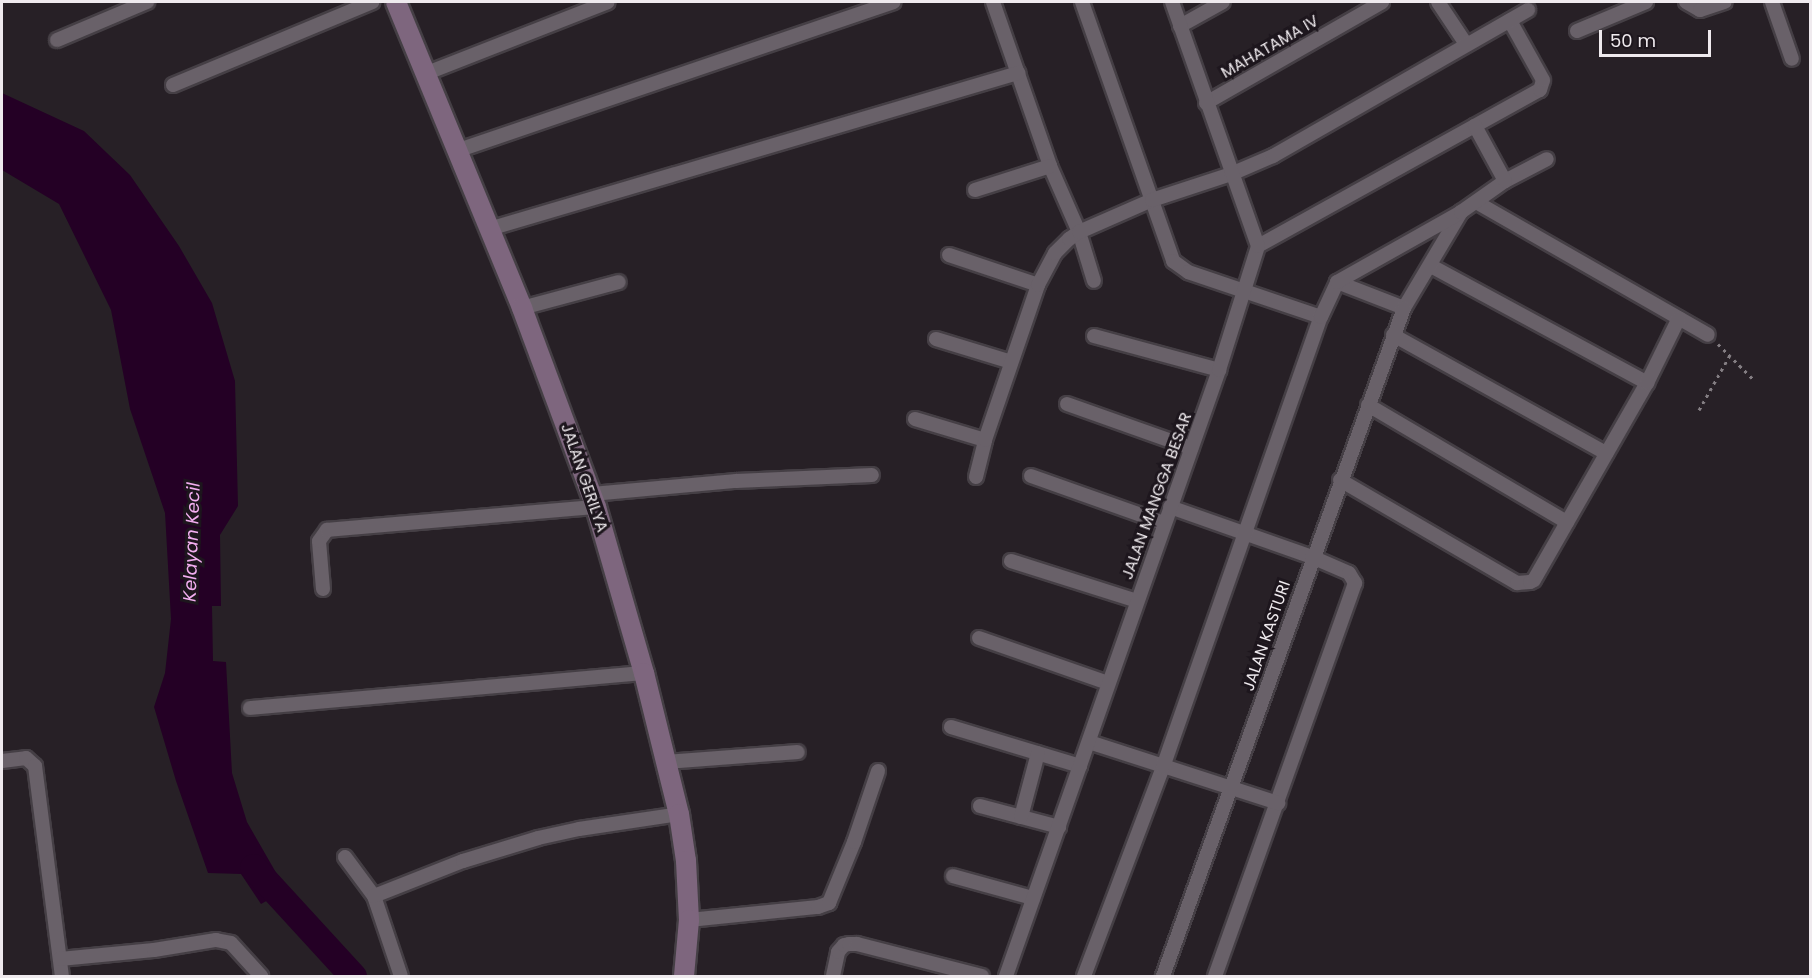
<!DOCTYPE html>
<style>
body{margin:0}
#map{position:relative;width:1812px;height:978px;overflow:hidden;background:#272026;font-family:Poppins,sans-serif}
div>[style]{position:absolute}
.water>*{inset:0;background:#240025}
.river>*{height:27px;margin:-13.5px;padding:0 13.5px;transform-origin:13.5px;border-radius:13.5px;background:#240025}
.path>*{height:3px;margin-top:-1.5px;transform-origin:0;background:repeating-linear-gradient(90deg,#847e83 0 3px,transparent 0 7.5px)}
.roads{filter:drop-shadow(2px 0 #453f45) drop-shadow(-2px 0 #453f45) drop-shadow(0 2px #453f45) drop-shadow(0 -2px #453f45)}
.street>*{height:14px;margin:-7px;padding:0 7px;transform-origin:7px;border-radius:7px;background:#696169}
.secondary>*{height:20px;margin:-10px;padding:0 10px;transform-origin:10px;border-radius:10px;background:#7e667e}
span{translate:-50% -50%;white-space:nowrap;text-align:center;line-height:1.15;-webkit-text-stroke:6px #1d161d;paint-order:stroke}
.street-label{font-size:16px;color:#efeaee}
.water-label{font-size:18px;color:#f2aef0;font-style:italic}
.frame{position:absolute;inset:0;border:3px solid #efeaee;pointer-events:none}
.scale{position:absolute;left:1599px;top:30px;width:112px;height:27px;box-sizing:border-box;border:3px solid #efeaee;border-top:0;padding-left:8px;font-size:18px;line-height:21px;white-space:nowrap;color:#efeaee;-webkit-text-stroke:4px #1d161d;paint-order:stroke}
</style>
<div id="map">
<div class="water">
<i style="clip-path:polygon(2px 93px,84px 131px,130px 175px,179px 246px,212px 303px,235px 381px,238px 506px,220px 535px,221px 606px,212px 606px,213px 661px,226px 662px,232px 773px,247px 822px,286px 890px,261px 904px,241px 874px,208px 873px,176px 781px,154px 707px,165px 673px,171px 619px,165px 513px,130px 409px,111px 310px,59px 204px,2px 170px)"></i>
</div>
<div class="river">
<i style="left:253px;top:867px;width:148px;rotate:47.5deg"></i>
</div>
<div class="path">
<i style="left:1718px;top:344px;width:49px;rotate:45deg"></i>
<i style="left:1699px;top:410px;width:63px;rotate:-60.6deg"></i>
</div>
<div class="roads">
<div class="street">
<i style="left:993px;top:2px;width:174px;rotate:70.8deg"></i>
<i style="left:1050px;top:166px;width:72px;rotate:66.3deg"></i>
<i style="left:1079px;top:232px;width:51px;rotate:73deg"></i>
<i style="left:1082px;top:2px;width:275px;rotate:70.6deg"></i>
<i style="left:1173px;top:261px;width:19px;rotate:36deg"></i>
<i style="left:1188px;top:272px;width:140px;rotate:18.7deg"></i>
<i style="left:1438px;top:2px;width:50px;rotate:56.3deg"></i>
<i style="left:1686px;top:2px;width:16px;rotate:30deg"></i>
<i style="left:1700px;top:10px;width:26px;rotate:-18deg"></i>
<i style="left:1772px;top:2px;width:60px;rotate:70.7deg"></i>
<i style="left:1180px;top:26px;width:49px;rotate:-29.2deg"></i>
<i style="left:1577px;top:31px;width:75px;rotate:-22.8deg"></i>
<i style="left:57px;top:40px;width:98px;rotate:-22.9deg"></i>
<i style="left:427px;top:73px;width:194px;rotate:-21.4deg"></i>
<i style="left:173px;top:85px;width:216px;rotate:-22.6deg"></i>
<i style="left:1206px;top:103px;width:203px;rotate:-29.8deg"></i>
<i style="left:459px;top:150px;width:459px;rotate:-18.8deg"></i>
<i style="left:1505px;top:181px;width:47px;rotate:-27.6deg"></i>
<i style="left:975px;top:190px;width:79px;rotate:-17.7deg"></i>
<i style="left:1476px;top:202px;width:267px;rotate:29.8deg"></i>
<i style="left:489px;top:229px;width:552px;rotate:-16.43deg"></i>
<i style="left:1258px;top:246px;width:322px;rotate:-29deg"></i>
<i style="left:1540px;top:90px;width:10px;rotate:-73deg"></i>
<i style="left:1543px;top:80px;width:68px;rotate:-119.2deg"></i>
<i style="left:949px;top:255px;width:94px;rotate:18.6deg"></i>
<i style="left:1431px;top:266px;width:246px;rotate:28.4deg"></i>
<i style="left:1337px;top:282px;width:72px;rotate:21.2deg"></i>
<i style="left:1404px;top:308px;width:112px;rotate:-59.3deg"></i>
<i style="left:522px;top:308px;width:100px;rotate:-15deg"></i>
<i style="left:1393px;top:335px;width:244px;rotate:29deg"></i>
<i style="left:1094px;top:336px;width:130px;rotate:15.2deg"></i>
<i style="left:936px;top:339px;width:78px;rotate:17deg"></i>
<i style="left:1067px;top:404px;width:132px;rotate:19.5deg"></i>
<i style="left:1368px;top:405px;width:231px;rotate:30.5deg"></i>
<i style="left:915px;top:419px;width:73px;rotate:16.7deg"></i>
<i style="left:1031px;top:476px;width:141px;rotate:19.5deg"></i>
<i style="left:976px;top:477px;width:38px;rotate:-76deg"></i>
<i style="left:985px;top:440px;width:164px;rotate:-71.1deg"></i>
<i style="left:1038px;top:285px;width:36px;rotate:-62deg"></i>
<i style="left:1055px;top:253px;width:20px;rotate:-45deg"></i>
<i style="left:1069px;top:239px;width:12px;rotate:-35deg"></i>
<i style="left:1079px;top:232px;width:80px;rotate:-23.7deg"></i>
<i style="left:1152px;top:200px;width:83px;rotate:-18.2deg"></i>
<i style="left:1231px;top:174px;width:46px;rotate:-23.2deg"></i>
<i style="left:1273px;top:156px;width:294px;rotate:-29.8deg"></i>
<i style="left:1340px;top:480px;width:205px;rotate:30.2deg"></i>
<i style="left:1517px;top:583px;width:13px;rotate:-4deg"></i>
<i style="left:1530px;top:582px;width:4px;rotate:-27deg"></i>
<i style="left:1534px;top:580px;width:227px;rotate:-60.2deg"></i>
<i style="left:1647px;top:383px;width:72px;rotate:-63.8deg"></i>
<i style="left:592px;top:494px;width:145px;rotate:-5.2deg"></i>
<i style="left:736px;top:481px;width:136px;rotate:-2.5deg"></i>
<i style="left:1170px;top:507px;width:151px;rotate:19.4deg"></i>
<i style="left:1312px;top:557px;width:40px;rotate:23.4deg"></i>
<i style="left:1349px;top:573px;width:12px;rotate:59deg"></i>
<i style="left:1355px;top:583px;width:417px;rotate:109.6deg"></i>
<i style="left:1011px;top:561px;width:132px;rotate:17.6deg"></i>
<i style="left:323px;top:589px;width:48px;rotate:-94.8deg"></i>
<i style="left:319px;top:541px;width:14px;rotate:-54deg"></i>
<i style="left:327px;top:530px;width:270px;rotate:-4.9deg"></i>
<i style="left:979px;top:638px;width:137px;rotate:19.2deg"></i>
<i style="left:250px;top:708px;width:396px;rotate:-5.1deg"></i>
<i style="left:951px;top:727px;width:135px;rotate:16.8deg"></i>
<i style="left:1089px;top:742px;width:199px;rotate:17.9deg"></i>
<i style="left:2px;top:761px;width:24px;rotate:-7deg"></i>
<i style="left:26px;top:758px;width:12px;rotate:42deg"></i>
<i style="left:35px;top:766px;width:212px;rotate:82.7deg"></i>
<i style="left:666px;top:762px;width:132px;rotate:-4.3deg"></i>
<i style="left:980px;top:806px;width:82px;rotate:14.9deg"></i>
<i style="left:1021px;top:817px;width:66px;rotate:-75.1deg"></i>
<i style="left:345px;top:857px;width:49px;rotate:53.4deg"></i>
<i style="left:374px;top:896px;width:84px;rotate:71.4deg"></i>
<i style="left:953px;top:876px;width:83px;rotate:15.4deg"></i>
<i style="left:374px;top:896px;width:96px;rotate:-21.5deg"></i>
<i style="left:463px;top:861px;width:78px;rotate:-17deg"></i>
<i style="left:538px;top:838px;width:42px;rotate:-12.4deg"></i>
<i style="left:579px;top:829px;width:101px;rotate:-8.5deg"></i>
<i style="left:689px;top:920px;width:130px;rotate:-5.8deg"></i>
<i style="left:818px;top:907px;width:12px;rotate:-20deg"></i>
<i style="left:829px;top:903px;width:66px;rotate:-67.7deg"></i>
<i style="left:854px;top:842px;width:75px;rotate:-71.3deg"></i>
<i style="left:60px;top:959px;width:94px;rotate:-5.5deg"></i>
<i style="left:154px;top:950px;width:63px;rotate:-9.2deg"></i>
<i style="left:216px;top:940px;width:15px;rotate:11deg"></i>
<i style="left:231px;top:943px;width:45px;rotate:47.7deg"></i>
<i style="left:833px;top:976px;width:25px;rotate:-78deg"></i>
<i style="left:838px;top:952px;width:9px;rotate:-49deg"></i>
<i style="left:844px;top:945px;width:5px;rotate:-11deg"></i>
<i style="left:849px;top:944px;width:8px"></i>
<i style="left:857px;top:944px;width:129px;rotate:14.4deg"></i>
<i style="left:1006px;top:976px;width:642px;rotate:-70.63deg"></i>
<i style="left:1219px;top:370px;width:130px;rotate:-72.5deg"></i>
<i style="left:1258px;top:246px;width:259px;rotate:-109.4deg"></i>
<i style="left:1084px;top:976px;width:223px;rotate:-69.3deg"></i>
<i style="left:1163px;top:767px;width:477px;rotate:-70.7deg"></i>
<i style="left:1321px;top:317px;width:38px;rotate:-65deg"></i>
<i style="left:1337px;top:282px;width:142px;rotate:-29.4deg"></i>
<i style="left:1461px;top:212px;width:54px;rotate:-35.2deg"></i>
<i style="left:1505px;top:181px;width:63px;rotate:-118.6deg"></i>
<i style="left:1163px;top:976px;width:710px;rotate:-70.16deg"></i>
</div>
<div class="secondary">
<i style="left:396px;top:2px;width:331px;rotate:67.6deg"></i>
<i style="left:522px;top:308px;width:212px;rotate:69.6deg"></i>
<i style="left:596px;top:507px;width:173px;rotate:73.9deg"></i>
<i style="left:644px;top:673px;width:145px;rotate:76.1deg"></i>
<i style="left:679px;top:814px;width:48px;rotate:81.5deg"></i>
<i style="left:686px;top:861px;width:59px;rotate:87.1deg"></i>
<i style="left:689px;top:920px;width:56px;rotate:95.1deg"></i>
</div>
</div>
<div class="street-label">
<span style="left:1270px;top:47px;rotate:-30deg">MAHATAMA IV</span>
<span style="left:584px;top:478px;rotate:71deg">JALAN GERILYA</span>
<span style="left:1157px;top:496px;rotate:-70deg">JALAN MANGGA BESAR</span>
<span style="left:1267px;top:636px;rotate:-71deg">JALAN KASTURI</span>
</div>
<div class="water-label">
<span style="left:192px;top:542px;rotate:-88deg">Kelayan Kecil</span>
</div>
<div class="frame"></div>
<div class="scale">50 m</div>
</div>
